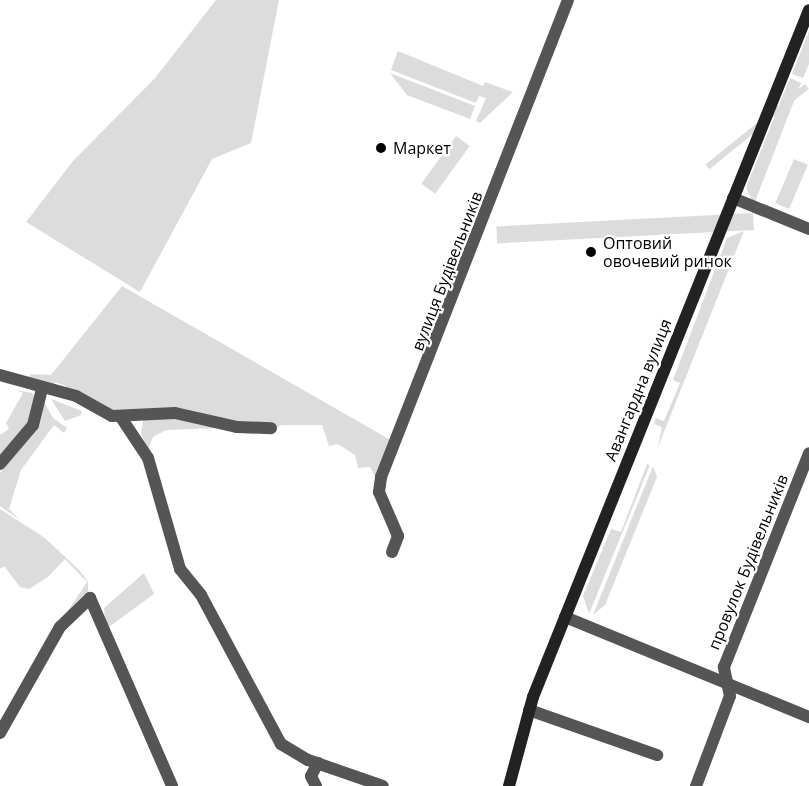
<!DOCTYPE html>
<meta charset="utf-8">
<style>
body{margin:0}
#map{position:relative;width:809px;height:786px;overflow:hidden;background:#fff;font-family:"Open Sans",sans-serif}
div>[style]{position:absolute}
.green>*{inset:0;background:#dcdcdc;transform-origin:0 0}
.street>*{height:12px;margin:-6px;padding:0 6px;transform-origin:6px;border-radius:6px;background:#555}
.secondary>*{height:12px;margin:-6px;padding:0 6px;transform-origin:6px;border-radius:6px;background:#222}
.dots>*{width:16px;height:16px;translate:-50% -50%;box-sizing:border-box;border:3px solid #fff;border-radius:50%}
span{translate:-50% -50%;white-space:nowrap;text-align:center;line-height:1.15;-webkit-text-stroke:4.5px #fff;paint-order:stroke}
.poi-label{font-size:16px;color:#000}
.left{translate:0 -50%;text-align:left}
.street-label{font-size:16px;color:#000}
</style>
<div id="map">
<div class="green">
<i style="clip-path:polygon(216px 0,279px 0,251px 143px,212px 159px,140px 292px,26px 222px,73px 161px,155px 78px)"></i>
<i style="clip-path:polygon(809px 31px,809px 64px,803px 78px,792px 74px)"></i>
<i style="clip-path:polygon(398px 51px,483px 86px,485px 82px,513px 92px,480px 123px,476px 121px,486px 98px,479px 96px,476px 103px,391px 70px)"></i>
<i style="clip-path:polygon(390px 73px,475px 106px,470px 119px,407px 95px)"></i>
<i style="clip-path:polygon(790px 78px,801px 83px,754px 204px,746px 188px)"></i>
<i style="left:805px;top:84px;width:6px;height:128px;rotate:51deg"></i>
<i style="left:456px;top:136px;width:17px;height:59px;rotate:36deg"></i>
<i style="left:794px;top:159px;width:15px;height:48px;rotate:23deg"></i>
<i style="left:753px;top:213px;width:17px;height:257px;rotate:87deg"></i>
<i style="clip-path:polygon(744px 231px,658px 447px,662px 427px,654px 424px,656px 418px,664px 421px,680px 383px,673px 380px,727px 238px)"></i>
<i style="clip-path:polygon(122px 286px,394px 442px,377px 480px,370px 467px,358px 468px,355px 455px,338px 444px,329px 446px,322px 425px,281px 425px,271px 432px,230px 422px,122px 414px,65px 391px,66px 386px,55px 382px,53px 388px,27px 379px,31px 374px,51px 375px)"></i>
<i style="clip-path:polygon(16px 390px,32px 393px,35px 397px,28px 422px,0 457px,0 435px,9px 429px,6px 423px,23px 393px)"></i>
<i style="clip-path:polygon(51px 399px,82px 411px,81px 415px,65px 421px)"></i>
<i style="clip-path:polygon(44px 402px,53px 418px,67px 428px,64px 433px,54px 425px,21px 470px,9px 509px,21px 521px,0 506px,0 473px,38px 426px)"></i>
<i style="clip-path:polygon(144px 415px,179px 415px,220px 428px,166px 430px,153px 437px,148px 449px,141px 434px)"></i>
<i style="clip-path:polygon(647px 464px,650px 465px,589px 614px,583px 596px,611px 529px,621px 532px)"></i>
<i style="clip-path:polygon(653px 466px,657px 477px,605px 605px,593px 615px)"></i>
<i style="clip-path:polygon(0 509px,45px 538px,79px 570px,88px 582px,88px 597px,77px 602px,57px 627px,87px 582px,65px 559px,48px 577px,29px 589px,20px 587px,4px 566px,0 569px)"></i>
<i style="clip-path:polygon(144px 573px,154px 594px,106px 629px,104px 608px)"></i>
</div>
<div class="street">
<i style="left:733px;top:198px;width:82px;rotate:22.2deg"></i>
<i style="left:0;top:375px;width:79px;rotate:15.4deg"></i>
<i style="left:76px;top:396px;width:41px;rotate:29.1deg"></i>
<i style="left:112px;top:416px;width:63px;rotate:-2.7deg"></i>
<i style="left:175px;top:413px;width:64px;rotate:12.7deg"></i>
<i style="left:237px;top:427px;width:34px;rotate:2deg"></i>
<i style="left:120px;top:416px;width:50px;rotate:56.3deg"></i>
<i style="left:148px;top:458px;width:116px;rotate:73.9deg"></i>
<i style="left:180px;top:569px;width:33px;rotate:51deg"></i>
<i style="left:201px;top:595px;width:169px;rotate:61.8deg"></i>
<i style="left:281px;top:744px;width:31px;rotate:31deg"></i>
<i style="left:308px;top:760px;width:79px;rotate:19.1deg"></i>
<i style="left:0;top:464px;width:51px;rotate:-49.8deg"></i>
<i style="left:33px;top:425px;width:38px;rotate:-76deg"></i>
<i style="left:392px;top:552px;width:17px;rotate:-69deg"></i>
<i style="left:398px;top:536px;width:48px;rotate:-113.4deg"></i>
<i style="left:379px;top:492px;width:15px;rotate:-82deg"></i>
<i style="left:381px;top:477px;width:512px;rotate:-68.59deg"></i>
<i style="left:565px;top:617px;width:264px;rotate:22.3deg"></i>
<i style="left:529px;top:710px;width:136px;rotate:19.4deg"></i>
<i style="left:0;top:733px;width:122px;rotate:-60.5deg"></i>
<i style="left:60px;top:627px;width:42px;rotate:-44deg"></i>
<i style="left:90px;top:598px;width:205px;rotate:66.4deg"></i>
<i style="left:316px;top:786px;width:11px;rotate:-117deg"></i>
<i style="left:311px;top:776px;width:15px;rotate:-62deg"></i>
<i style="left:696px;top:786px;width:96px;rotate:-69.3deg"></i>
<i style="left:730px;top:696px;width:30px;rotate:-102deg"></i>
<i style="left:724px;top:667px;width:230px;rotate:-68.3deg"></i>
</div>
<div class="secondary">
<i style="left:509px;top:786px;width:92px;rotate:-74.9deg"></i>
<i style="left:533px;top:697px;width:740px;rotate:-68.11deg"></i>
</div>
<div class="dots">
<i style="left:381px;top:148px;background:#000"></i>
<i style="left:591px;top:252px;background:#000"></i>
</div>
<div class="poi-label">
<span class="left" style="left:393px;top:148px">Маркет</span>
<span class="left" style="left:603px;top:252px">Оптовий<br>овочевий ринок</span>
</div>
<div class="street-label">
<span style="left:447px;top:271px;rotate:-69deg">вулиця Будівельників</span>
<span style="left:638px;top:390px;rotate:-68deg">Авангардна вулиця</span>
<span style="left:748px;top:562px;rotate:-68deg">провулок Будівельників</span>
</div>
</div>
